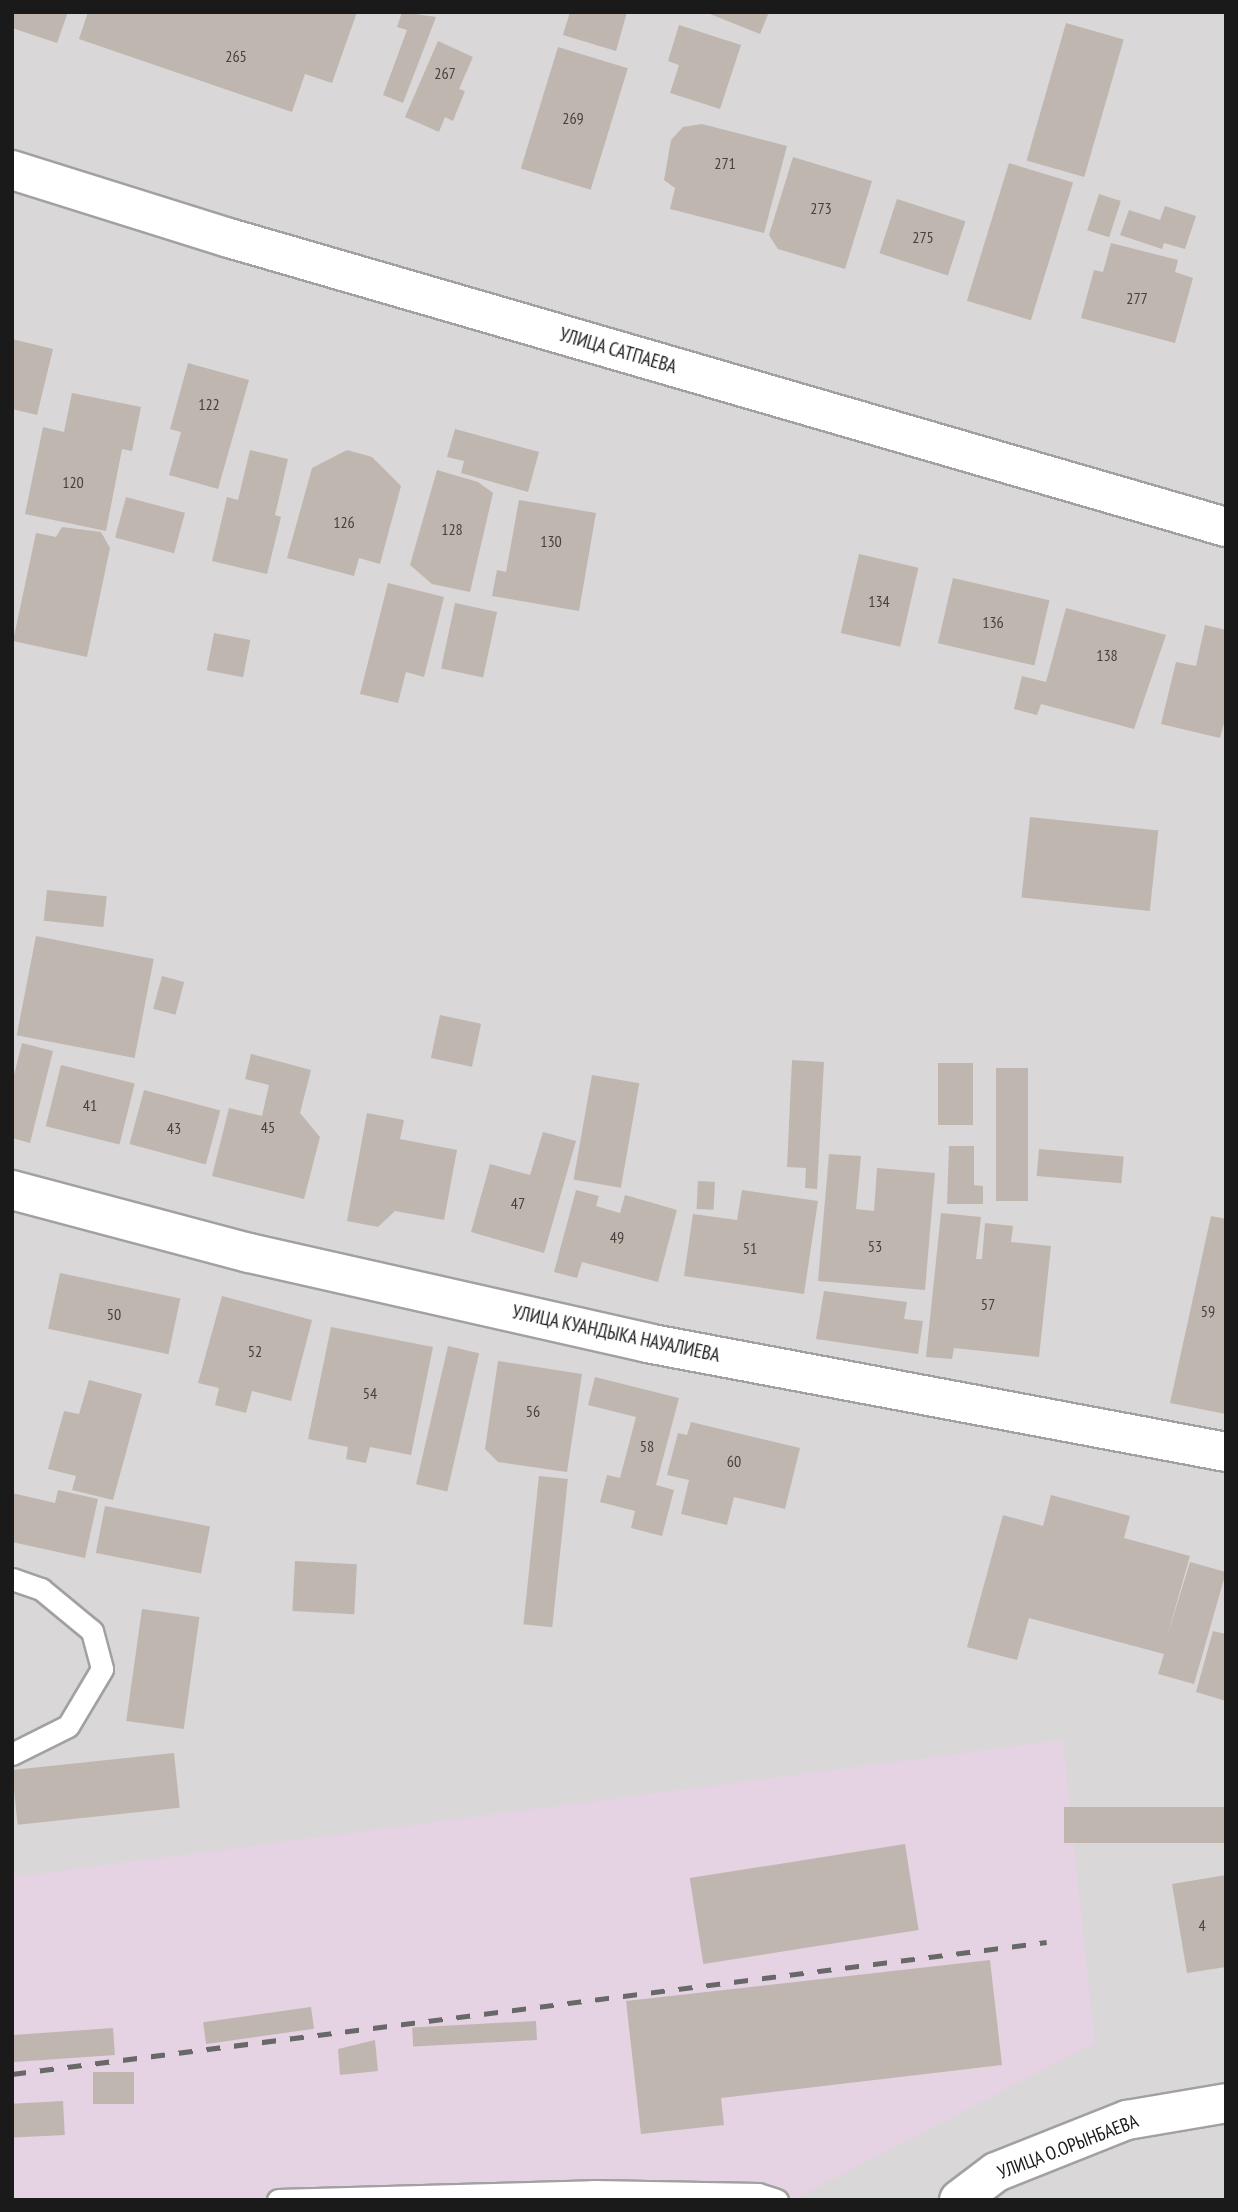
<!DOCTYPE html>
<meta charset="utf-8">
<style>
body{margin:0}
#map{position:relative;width:1238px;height:2212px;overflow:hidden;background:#ece7e0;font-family:"PT Sans Narrow",sans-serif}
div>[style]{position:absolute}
.residential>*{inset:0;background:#d9d7d7;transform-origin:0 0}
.industrial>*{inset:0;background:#e5d2e3}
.building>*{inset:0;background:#c0b6b0;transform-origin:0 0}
.roads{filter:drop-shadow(2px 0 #a1a1a1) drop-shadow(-2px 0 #a1a1a1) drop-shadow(0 2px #a1a1a1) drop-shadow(0 -2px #a1a1a1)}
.service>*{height:21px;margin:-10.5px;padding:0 10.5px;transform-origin:10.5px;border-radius:10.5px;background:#fff}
.minor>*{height:38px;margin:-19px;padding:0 19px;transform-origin:19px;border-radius:19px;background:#fff}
.tertiary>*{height:38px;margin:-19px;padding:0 19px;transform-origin:19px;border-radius:19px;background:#fff}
.rail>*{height:5px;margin-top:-2.5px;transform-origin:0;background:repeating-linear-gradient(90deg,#686868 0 14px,transparent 0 28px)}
span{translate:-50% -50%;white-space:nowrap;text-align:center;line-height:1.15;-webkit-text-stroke:5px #fff;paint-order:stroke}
.number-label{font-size:16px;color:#444140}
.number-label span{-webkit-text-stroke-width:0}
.street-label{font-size:19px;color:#1a1a1a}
.frame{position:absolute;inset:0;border:14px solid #1a1a1a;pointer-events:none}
</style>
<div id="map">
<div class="residential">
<i style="left:12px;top:12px;width:1214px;height:2188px"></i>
</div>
<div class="industrial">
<i style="clip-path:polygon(1063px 1740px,1095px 2043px,793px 2200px,12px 2200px,12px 1877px)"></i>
</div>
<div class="building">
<i style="clip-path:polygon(12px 12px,68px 12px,57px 43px,12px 28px)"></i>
<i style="clip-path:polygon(88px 12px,357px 12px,332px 83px,305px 74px,292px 112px,79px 39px)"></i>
<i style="clip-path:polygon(402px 12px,436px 17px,403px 103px,383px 95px,407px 30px,397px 27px)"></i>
<i style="clip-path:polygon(570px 12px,627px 12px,616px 51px,563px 35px)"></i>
<i style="clip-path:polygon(705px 12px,769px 12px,760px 34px)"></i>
<i style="left:1066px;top:23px;width:60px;height:143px;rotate:16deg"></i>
<i style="clip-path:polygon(679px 25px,741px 45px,720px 109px,670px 93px,679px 65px,668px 61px)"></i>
<i style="clip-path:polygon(438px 41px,473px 57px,459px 89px,465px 91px,453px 121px,445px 117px,439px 132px,405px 117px)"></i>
<i style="left:558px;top:47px;width:73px;height:127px;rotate:17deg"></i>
<i style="clip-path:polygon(702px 124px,787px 146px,764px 233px,670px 209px,675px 188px,664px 180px,671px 140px,683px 127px)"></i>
<i style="clip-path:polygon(793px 157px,872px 181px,845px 269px,778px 249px,769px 235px)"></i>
<i style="left:1009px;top:163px;width:67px;height:144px;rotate:17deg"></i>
<i style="left:1099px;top:194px;width:23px;height:38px;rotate:18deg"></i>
<i style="left:897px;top:199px;width:72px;height:57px;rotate:18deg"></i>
<i style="clip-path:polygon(1165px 206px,1196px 216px,1185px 249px,1164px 243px,1162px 249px,1120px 235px,1129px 210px,1160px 220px)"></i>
<i style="clip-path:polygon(1111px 243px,1178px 260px,1175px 272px,1193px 278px,1175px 343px,1081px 318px,1094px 270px,1103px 272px)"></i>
<i style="clip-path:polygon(12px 339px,53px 349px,37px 415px,12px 409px)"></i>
<i style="clip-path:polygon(188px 363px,249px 380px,218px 489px,169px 475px,181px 432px,170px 429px)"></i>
<i style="clip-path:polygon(72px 393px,141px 407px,132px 451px,122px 449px,106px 531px,25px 514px,43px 427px,64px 432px)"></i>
<i style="clip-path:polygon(455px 429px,539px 452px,528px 492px,461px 473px,464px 461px,447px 457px)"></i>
<i style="clip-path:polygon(250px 450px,288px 459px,275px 515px,281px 517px,267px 574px,212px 561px,227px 497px,238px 500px)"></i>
<i style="clip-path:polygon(347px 450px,372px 457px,401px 486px,380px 564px,359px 558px,354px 576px,287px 558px,312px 468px)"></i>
<i style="clip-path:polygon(437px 470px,478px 482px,493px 493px,470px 592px,432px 584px,410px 565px)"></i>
<i style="left:126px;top:497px;width:61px;height:42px;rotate:15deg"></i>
<i style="clip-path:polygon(519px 500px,596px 513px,579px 611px,492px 596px,497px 570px,506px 572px)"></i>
<i style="clip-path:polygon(62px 527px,101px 532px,110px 548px,87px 657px,13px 641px,36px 533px,56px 537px)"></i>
<i style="left:859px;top:554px;width:61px;height:81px;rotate:13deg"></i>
<i style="left:953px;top:578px;width:99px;height:67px;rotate:13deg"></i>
<i style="clip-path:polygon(388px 583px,444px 597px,424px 677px,406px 672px,398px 703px,360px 694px)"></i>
<i style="left:455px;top:603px;width:43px;height:67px;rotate:12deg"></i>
<i style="clip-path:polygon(1066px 608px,1166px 635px,1134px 729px,1041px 704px,1037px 715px,1014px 709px,1022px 676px,1046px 682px)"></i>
<i style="clip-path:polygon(1205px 625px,1226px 630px,1226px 716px,1220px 738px,1161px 724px,1176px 662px,1196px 666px)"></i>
<i style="left:214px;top:633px;width:37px;height:38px;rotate:11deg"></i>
<i style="left:1030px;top:817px;width:129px;height:81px;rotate:6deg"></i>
<i style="left:47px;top:890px;width:60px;height:31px;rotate:6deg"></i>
<i style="left:36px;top:936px;width:120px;height:101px;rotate:11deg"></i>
<i style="left:162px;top:976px;width:23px;height:34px;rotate:15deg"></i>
<i style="left:440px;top:1015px;width:42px;height:44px;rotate:12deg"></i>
<i style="clip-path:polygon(22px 1043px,53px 1051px,30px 1143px,12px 1138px,12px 1083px)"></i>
<i style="clip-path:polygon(251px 1054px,311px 1070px,300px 1113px,320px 1137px,304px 1199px,212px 1176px,229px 1108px,262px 1116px,269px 1085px,245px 1079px)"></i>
<i style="clip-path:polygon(792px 1060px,824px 1062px,817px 1189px,805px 1188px,806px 1168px,787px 1167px)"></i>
<i style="left:938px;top:1063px;width:35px;height:62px"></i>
<i style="left:61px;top:1065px;width:76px;height:63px;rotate:14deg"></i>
<i style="left:996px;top:1068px;width:32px;height:133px"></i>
<i style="left:592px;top:1075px;width:48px;height:106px;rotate:10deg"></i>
<i style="left:144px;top:1090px;width:79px;height:56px;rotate:15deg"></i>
<i style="clip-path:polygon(367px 1113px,404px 1120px,400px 1139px,457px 1150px,444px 1220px,395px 1211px,378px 1227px,347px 1221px)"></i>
<i style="clip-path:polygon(543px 1132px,576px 1141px,544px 1253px,471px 1232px,490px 1164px,530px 1175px)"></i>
<i style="clip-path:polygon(949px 1146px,974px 1146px,974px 1185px,983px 1186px,983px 1204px,947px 1204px)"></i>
<i style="left:1039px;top:1149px;width:85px;height:27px;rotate:5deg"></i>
<i style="clip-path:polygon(829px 1154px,861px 1156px,856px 1209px,874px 1211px,877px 1168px,935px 1173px,925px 1290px,818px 1281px)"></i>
<i style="left:698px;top:1181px;width:17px;height:28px;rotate:3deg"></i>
<i style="clip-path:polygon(576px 1190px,599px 1196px,596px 1206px,620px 1213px,625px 1195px,677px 1210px,658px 1282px,582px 1262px,577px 1278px,554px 1272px)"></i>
<i style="clip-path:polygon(742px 1190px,818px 1201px,804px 1294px,684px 1276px,693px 1214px,737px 1220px)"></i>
<i style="clip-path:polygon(941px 1213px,981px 1217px,976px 1259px,982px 1259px,985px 1223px,1013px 1226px,1011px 1242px,1051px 1246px,1039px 1357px,954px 1348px,952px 1359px,926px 1357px)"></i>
<i style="clip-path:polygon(1211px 1216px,1226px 1219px,1226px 1414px,1170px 1403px)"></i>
<i style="left:60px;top:1273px;width:123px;height:57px;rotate:12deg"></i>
<i style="clip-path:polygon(824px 1291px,907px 1302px,904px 1319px,923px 1321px,918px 1354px,816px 1339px)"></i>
<i style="clip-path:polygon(222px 1296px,312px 1320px,291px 1401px,252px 1391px,246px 1413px,215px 1405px,219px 1388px,198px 1383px)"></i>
<i style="clip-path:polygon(331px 1327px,433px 1347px,411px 1455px,370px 1447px,366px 1463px,346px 1459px,348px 1447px,308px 1439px)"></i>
<i style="left:448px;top:1346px;width:32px;height:142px;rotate:13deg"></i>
<i style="clip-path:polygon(498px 1361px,582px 1374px,567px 1472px,498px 1462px,485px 1449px)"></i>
<i style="clip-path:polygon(595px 1377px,679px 1398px,656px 1485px,674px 1490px,662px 1536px,631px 1528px,635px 1511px,600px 1502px,607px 1475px,620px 1478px,636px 1417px,588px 1405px)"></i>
<i style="clip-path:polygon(89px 1380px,142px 1394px,113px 1500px,72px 1490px,76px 1476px,48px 1469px,64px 1411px,79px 1414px)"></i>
<i style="clip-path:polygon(691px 1422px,800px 1448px,785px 1509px,734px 1497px,727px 1525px,681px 1514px,689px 1480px,667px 1475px,678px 1433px,687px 1435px)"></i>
<i style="left:539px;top:1476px;width:29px;height:149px;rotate:6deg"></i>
<i style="clip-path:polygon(58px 1490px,98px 1499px,85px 1558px,12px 1542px,12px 1493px,55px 1503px)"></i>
<i style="clip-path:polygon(1051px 1495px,1130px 1516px,1124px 1538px,1190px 1556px,1167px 1637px,1190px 1562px,1226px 1572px,1194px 1684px,1158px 1674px,1164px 1654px,1029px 1618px,1017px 1660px,967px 1647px,1003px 1515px,1043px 1526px)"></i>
<i style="left:105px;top:1506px;width:107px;height:48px;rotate:11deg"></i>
<i style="left:295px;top:1561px;width:62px;height:50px;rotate:3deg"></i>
<i style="left:142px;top:1609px;width:58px;height:113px;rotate:8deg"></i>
<i style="clip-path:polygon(1213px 1631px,1226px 1634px,1226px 1701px,1196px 1692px)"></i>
<i style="left:174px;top:1753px;width:55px;height:163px;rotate:84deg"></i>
<i style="left:1226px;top:1807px;width:36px;height:162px;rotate:90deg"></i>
<i style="left:905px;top:1844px;width:87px;height:218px;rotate:81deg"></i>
<i style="clip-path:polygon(1226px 1875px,1226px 1967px,1187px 1973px,1172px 1884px)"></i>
<i style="clip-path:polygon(990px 1960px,1002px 2065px,721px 2098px,724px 2125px,641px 2134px,626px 2001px)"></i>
<i style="left:311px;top:2007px;width:22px;height:109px;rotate:82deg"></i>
<i style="left:536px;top:2021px;width:19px;height:124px;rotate:87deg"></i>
<i style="left:113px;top:2028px;width:27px;height:101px;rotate:86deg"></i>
<i style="clip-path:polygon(375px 2040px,378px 2071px,340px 2075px,338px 2049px)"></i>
<i style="left:93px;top:2072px;width:41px;height:32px"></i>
<i style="left:63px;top:2101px;width:34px;height:51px;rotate:87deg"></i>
</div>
<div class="roads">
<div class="service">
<i style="left:12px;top:1579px;width:31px;rotate:19deg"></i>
<i style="left:41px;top:1589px;width:66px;rotate:39.5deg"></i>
<i style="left:92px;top:1631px;width:39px;rotate:75deg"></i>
<i style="left:102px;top:1669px;width:66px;rotate:120.8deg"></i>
<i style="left:68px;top:1726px;width:63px;rotate:153.4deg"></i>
<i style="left:278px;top:2200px;width:315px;rotate:-1.6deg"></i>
<i style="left:593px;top:2191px;width:165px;rotate:1deg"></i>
<i style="left:758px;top:2194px;width:20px;rotate:18deg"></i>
</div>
<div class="minor">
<i style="left:12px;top:1190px;width:245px;rotate:14.9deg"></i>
<i style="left:249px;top:1253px;width:408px;rotate:12.7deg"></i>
<i style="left:647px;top:1343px;width:589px;rotate:10.66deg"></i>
</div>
<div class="tertiary">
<i style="left:12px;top:170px;width:227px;rotate:17.4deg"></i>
<i style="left:229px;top:238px;width:1038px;rotate:16.17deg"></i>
<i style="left:959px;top:2200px;width:46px;rotate:-37.1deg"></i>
<i style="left:996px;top:2172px;width:141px;rotate:-21.7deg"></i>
<i style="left:1127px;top:2120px;width:100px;rotate:-9.7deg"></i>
</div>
</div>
<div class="rail">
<i style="left:12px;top:2074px;width:1043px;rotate:-7.27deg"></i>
</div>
<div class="number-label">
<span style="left:236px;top:56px">265</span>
<span style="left:445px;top:73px">267</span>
<span style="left:573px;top:118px">269</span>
<span style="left:725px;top:163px">271</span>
<span style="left:821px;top:208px">273</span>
<span style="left:923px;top:237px">275</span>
<span style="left:1137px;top:298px">277</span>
<span style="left:209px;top:404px">122</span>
<span style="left:73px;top:482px">120</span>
<span style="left:344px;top:522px">126</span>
<span style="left:452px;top:529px">128</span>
<span style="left:551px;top:541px">130</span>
<span style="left:879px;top:601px">134</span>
<span style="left:993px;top:622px">136</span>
<span style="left:1107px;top:655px">138</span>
<span style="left:90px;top:1105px">41</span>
<span style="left:268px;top:1127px">45</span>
<span style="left:174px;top:1128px">43</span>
<span style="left:518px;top:1203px">47</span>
<span style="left:617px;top:1237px">49</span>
<span style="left:875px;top:1246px">53</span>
<span style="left:750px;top:1248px">51</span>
<span style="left:988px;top:1304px">57</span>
<span style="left:1208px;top:1311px">59</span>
<span style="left:114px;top:1314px">50</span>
<span style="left:255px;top:1351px">52</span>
<span style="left:370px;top:1393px">54</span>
<span style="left:533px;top:1411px">56</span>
<span style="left:647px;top:1446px">58</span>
<span style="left:734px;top:1461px">60</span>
<span style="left:1202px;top:1925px">4</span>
</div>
<div class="street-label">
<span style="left:618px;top:351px;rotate:16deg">УЛИЦА САТПАЕВА</span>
<span style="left:616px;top:1334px;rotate:12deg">УЛИЦА КУАНДЫКА НАУАЛИЕВА</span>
<span style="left:1068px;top:2147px;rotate:-21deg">УЛИЦА О.ОРЫНБАЕВА</span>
</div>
<div class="frame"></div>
</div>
